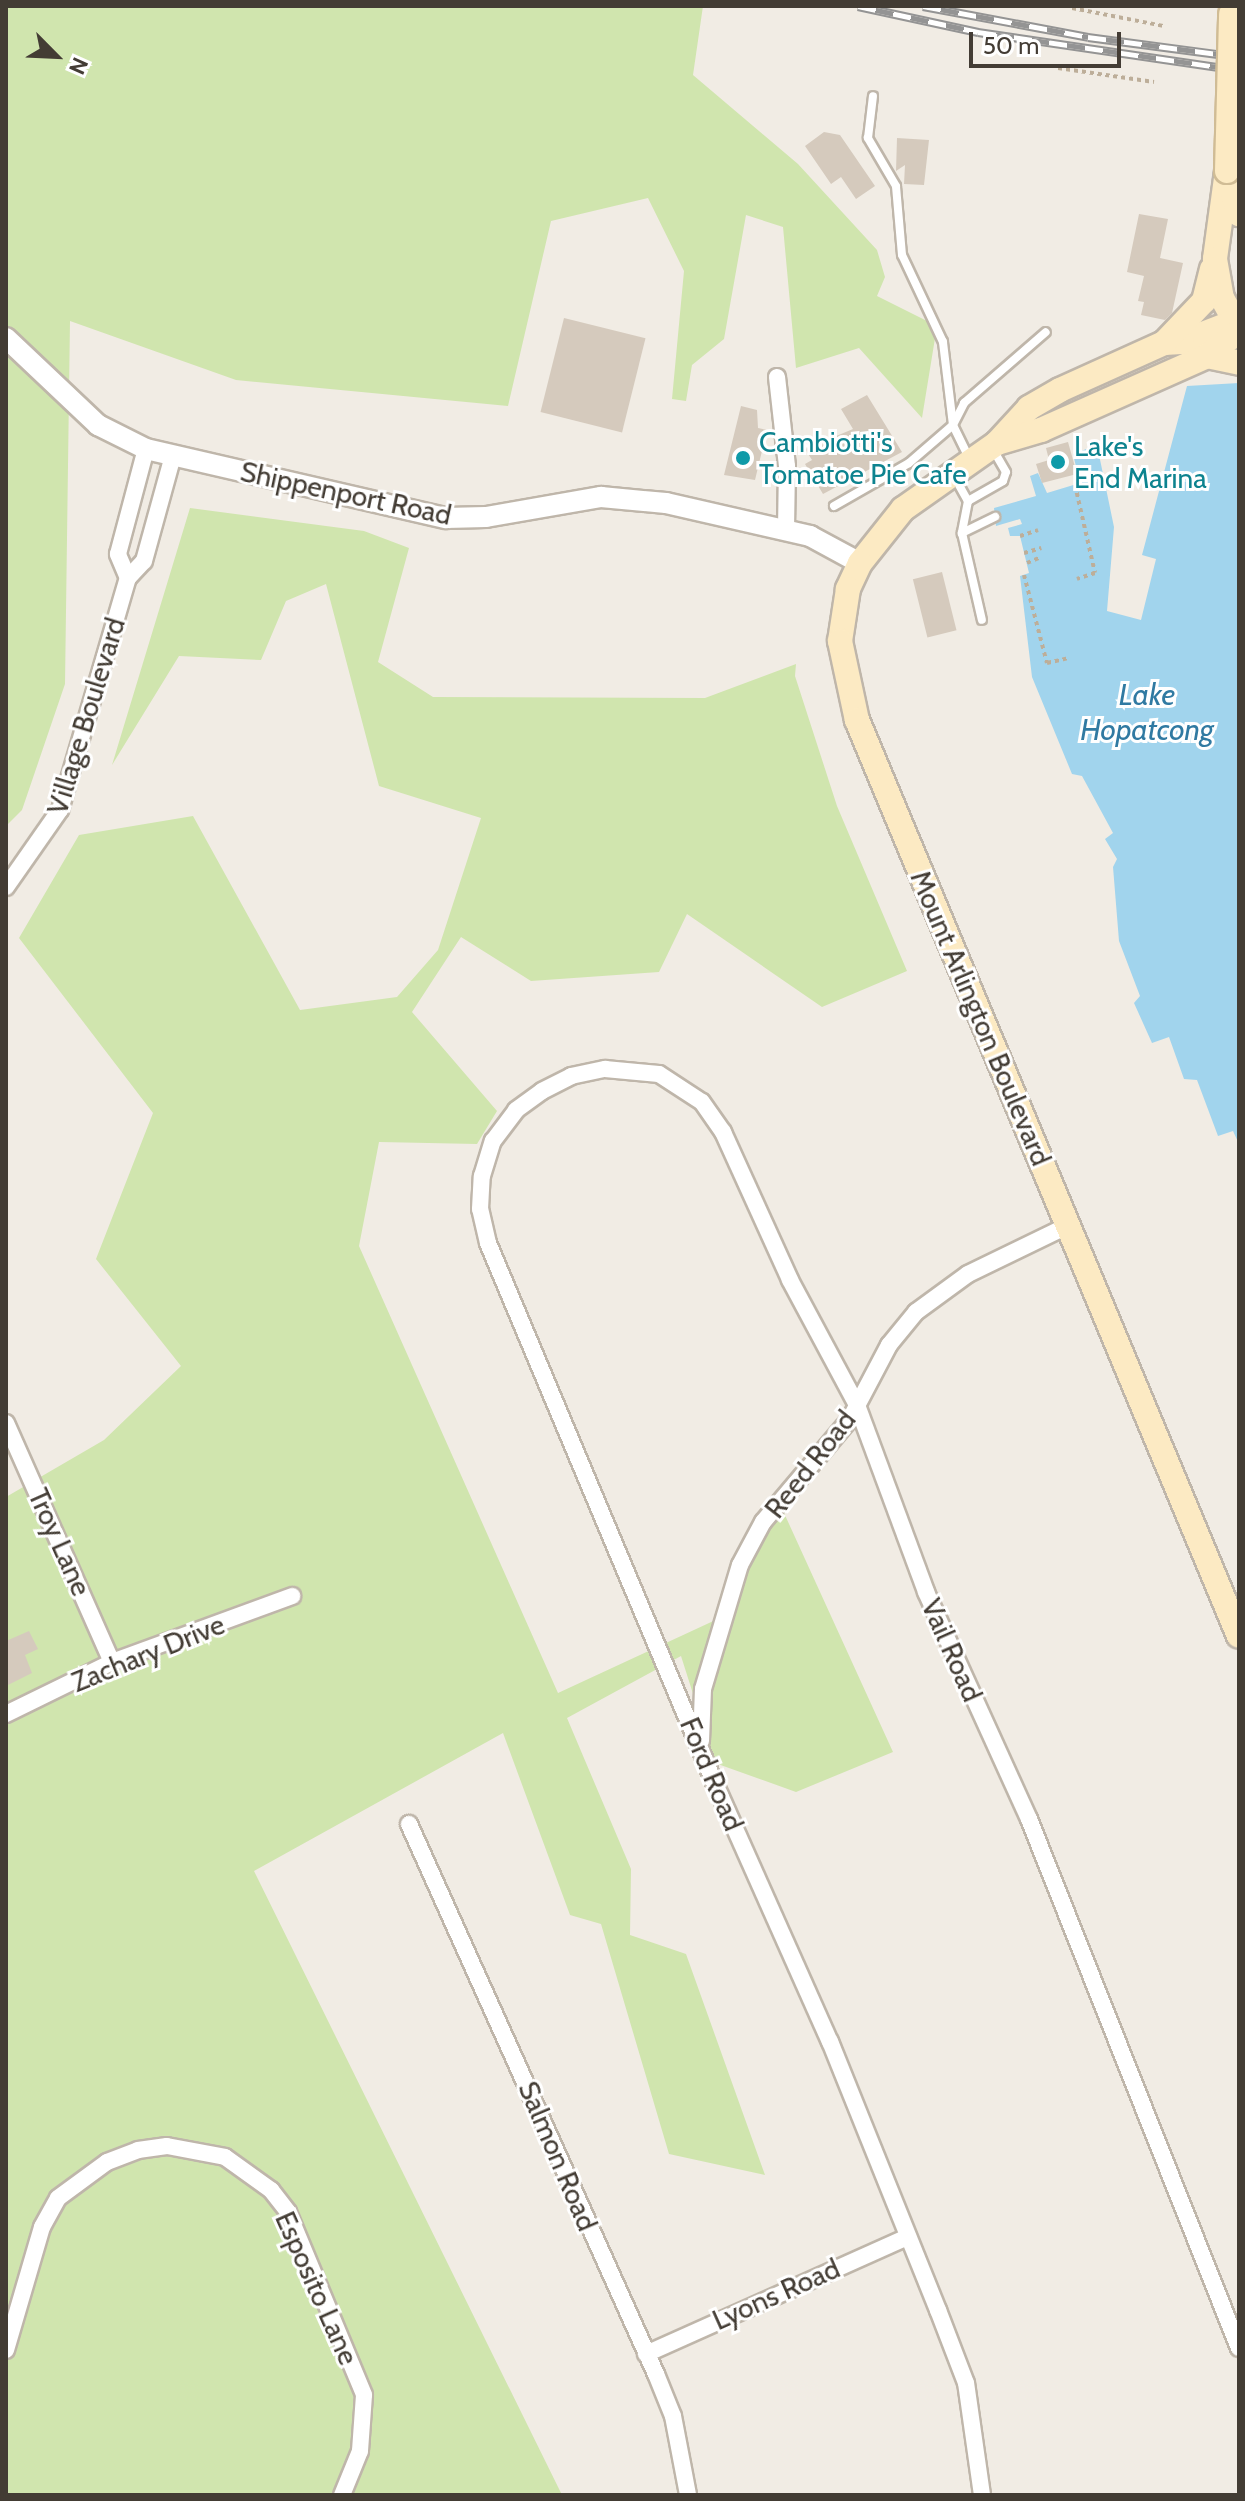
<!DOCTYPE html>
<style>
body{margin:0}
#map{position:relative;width:1245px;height:2501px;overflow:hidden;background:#f1ece4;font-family:Cabin,sans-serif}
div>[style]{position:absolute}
.green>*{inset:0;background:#d0e5ae}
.water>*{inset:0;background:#a1d4ed}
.building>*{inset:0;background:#d5cabd;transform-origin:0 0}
.path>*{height:4px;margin-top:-2px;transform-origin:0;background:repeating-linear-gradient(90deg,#bdae99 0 4px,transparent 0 8px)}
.roads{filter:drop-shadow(2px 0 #bfb6aa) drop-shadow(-2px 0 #bfb6aa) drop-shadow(0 2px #bfb6aa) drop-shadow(0 -2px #bfb6aa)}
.service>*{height:8px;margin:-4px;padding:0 4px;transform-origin:4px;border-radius:4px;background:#fff}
.minor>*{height:16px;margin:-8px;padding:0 8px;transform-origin:8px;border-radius:8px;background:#fff}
.tertiary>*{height:20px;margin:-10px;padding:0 10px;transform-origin:10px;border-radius:10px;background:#fff}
.secondary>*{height:24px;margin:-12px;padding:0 12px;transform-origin:12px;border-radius:12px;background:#fceac3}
.rail>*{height:9px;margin-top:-4.5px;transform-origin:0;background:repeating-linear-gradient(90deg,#fff 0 18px,#949494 0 36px);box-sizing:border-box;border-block:2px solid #949494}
.bridges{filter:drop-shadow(2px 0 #d0bc95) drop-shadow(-2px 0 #d0bc95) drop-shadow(0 2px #d0bc95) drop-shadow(0 -2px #d0bc95)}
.secondary-bridge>*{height:24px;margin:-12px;padding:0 12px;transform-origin:12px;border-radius:12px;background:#fceac3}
.dots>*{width:22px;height:22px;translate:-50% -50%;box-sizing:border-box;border:4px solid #fff;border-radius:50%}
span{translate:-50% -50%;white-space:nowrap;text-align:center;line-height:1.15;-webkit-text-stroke:6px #fff;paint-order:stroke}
.culture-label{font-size:28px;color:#0d838f}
.left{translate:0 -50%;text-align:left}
.street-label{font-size:28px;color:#433c34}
.water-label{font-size:30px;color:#307aa2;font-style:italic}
.frame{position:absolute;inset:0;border:8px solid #433c34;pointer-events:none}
.north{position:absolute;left:16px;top:16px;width:80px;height:80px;-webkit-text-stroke:6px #fff;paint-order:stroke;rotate:114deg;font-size:22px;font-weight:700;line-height:32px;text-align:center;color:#433c34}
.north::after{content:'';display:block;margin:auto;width:28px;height:36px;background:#433c34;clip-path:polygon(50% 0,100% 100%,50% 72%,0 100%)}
.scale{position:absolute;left:969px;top:32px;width:152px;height:36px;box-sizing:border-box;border:4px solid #433c34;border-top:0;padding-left:10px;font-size:24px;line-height:28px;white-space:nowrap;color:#433c34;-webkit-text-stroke:6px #fff;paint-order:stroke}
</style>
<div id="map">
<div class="green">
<i style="clip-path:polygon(6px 6px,703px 6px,693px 75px,798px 164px,877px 250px,885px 277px,877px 296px,937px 326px,922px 418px,859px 348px,796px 368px,783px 227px,746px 215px,724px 339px,692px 365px,686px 401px,672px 399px,684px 271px,648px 198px,551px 221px,508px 406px,236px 380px,70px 321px,65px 684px,22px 810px,6px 826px)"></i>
<i style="clip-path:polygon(190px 508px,364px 531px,409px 548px,378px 662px,433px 697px,705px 698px,796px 664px,795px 676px,837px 806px,907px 971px,822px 1007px,687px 914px,659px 972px,531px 981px,461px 937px,412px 1012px,497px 1111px,477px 1144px,379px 1142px,359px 1246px,558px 1693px,722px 1617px,779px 1502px,893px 1752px,796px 1792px,715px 1763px,681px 1656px,567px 1718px,631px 1869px,630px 1935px,686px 1954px,765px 2175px,669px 2154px,601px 1924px,570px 1915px,503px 1733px,254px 1871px,562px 2495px,6px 2495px,6px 1497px,104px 1440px,181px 1366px,96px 1259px,153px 1113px,19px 938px,79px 835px,193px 816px,300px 1010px,397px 997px,438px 950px,481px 818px,379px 786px,326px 584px,286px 601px,261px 660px,179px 656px,112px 765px)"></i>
</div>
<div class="water">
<i style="clip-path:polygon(1239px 383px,1239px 1144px,1233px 1131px,1218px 1136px,1197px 1080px,1184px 1079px,1169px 1037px,1152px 1043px,1134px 1003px,1140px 996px,1119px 941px,1113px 867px,1117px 859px,1105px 839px,1113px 833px,1082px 776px,1072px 774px,1032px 677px,1020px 576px,1029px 573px,1020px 536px,1010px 536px,1008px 528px,1022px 524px,1020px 519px,996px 526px,994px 508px,1036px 496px,1030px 476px,1038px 473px,1047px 493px,1080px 483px,1073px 454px,1097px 445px,1114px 527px,1107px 611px,1141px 620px,1156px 559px,1142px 555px,1187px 386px)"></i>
</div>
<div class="building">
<i style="clip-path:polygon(824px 132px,840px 135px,875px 186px,856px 199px,841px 177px,831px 184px,805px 146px)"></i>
<i style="clip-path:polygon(897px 138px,929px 140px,924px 185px,904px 184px,905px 165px,896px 171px)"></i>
<i style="clip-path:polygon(1139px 214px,1168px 219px,1160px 258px,1183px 263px,1172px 313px,1165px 320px,1141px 315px,1144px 302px,1138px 301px,1144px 276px,1127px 272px)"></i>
<i style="left:564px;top:318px;width:84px;height:97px;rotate:14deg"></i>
<i style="clip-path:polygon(867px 395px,902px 452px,823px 494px,805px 464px,812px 460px,805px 449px,853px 429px,841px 409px)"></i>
<i style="clip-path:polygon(741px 406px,757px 410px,758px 428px,767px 430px,755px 480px,724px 475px)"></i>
<i style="clip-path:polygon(1068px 442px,1077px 474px,1042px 483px,1036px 464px,1049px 460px,1046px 448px)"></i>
<i style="left:942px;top:572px;width:60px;height:30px;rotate:76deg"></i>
<i style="clip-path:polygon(29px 1631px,38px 1649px,25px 1655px,32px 1673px,6px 1686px,6px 1641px)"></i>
</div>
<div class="path">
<i style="left:1072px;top:8px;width:94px;rotate:11.1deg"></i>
<i style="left:1058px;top:68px;width:97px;rotate:8.3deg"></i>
<i style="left:1075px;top:485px;width:90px;rotate:77.2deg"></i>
<i style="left:1095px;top:573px;width:19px;rotate:162deg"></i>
<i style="left:1020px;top:536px;width:19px;rotate:-18deg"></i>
<i style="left:1024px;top:553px;width:18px;rotate:-16deg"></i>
<i style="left:1027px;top:563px;width:15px;rotate:-23deg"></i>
<i style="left:1024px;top:575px;width:91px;rotate:75.4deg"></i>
<i style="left:1047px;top:663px;width:23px;rotate:-13deg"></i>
</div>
<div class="roads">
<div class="service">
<i style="left:970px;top:460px;width:39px;rotate:-116deg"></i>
<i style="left:953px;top:425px;width:25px;rotate:-63deg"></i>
<i style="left:964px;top:403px;width:108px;rotate:-40.9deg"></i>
<i style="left:954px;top:476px;width:29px;rotate:61deg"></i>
<i style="left:968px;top:501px;width:40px;rotate:-29.7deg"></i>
<i style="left:1003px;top:481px;width:9px;rotate:-72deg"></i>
<i style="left:1006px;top:472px;width:28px;rotate:-120deg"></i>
<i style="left:968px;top:501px;width:33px;rotate:101deg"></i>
<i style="left:962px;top:533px;width:89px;rotate:77.1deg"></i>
<i style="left:834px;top:506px;width:86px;rotate:-29.8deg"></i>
<i style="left:909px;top:463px;width:58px;rotate:-40.8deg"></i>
<i style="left:953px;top:425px;width:84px;rotate:-96.9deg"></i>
<i style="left:943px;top:342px;width:96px;rotate:-115.2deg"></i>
<i style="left:902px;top:255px;width:69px;rotate:-95deg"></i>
<i style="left:896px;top:186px;width:56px;rotate:-120.3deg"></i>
<i style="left:868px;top:138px;width:42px;rotate:-83.2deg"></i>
<i style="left:962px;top:533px;width:37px;rotate:-26deg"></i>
</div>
<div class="minor">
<i style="left:777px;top:377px;width:90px;rotate:83.6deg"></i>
<i style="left:787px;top:466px;width:64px;rotate:90.9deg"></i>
<i style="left:128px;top:578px;width:26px;rotate:-113deg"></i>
<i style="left:118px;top:554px;width:109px;rotate:-75.1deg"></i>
<i style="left:6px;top:887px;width:94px;rotate:-55deg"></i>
<i style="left:60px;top:810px;width:242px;rotate:-73.7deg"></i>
<i style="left:128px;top:578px;width:23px;rotate:-47deg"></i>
<i style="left:144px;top:561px;width:109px;rotate:-74.6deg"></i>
<i style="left:6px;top:1423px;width:261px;rotate:66.1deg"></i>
<i style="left:6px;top:1714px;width:118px;rotate:-26.1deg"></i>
<i style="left:112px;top:1662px;width:192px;rotate:-20.1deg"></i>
<i style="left:701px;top:1741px;width:52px;rotate:-87.8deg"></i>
<i style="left:703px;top:1689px;width:129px;rotate:-73.4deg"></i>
<i style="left:740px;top:1565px;width:49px;rotate:-61.9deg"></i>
<i style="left:763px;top:1522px;width:135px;rotate:-49.8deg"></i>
<i style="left:850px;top:1419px;width:84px;rotate:-62.2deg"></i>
<i style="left:889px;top:1345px;width:43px;rotate:-50.7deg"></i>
<i style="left:916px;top:1312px;width:64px;rotate:-36.2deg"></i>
<i style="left:968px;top:1274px;width:110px;rotate:-25.9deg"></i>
<i style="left:409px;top:1824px;width:603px;rotate:65.82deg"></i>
<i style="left:656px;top:2374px;width:45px;rotate:68deg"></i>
<i style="left:673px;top:2416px;width:80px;rotate:79.2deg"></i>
<i style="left:6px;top:2350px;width:128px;rotate:-73.7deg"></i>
<i style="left:42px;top:2227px;width:33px;rotate:-61deg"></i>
<i style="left:58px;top:2198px;width:61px;rotate:-36.3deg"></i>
<i style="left:107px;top:2162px;width:33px;rotate:-21deg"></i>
<i style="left:138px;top:2150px;width:29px;rotate:-8deg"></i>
<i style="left:167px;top:2146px;width:59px;rotate:10.7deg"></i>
<i style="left:225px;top:2157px;width:57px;rotate:35.7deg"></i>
<i style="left:271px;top:2190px;width:28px;rotate:52deg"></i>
<i style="left:288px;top:2212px;width:198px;rotate:67.4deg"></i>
<i style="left:364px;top:2395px;width:56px;rotate:94.1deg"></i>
<i style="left:360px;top:2451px;width:48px;rotate:112.2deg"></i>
<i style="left:646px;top:2354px;width:287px;rotate:-24.1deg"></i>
<i style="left:982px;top:2495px;width:113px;rotate:-98.1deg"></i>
<i style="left:966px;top:2383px;width:78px;rotate:-111deg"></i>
<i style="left:938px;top:2310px;width:289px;rotate:-111.9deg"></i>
<i style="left:830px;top:2042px;width:285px;rotate:-114deg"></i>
<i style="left:714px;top:1782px;width:584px;rotate:-112.75deg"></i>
<i style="left:488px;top:1243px;width:35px;rotate:-103deg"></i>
<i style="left:480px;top:1209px;width:33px;rotate:-87deg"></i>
<i style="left:482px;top:1176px;width:37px;rotate:-73deg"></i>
<i style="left:493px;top:1141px;width:39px;rotate:-53deg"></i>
<i style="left:516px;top:1110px;width:32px;rotate:-36deg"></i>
<i style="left:542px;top:1091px;width:33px;rotate:-27deg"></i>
<i style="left:571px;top:1076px;width:35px;rotate:-12deg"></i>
<i style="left:605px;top:1069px;width:54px;rotate:5.3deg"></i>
<i style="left:659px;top:1074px;width:51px;rotate:33.1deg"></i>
<i style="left:702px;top:1102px;width:37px;rotate:55deg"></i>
<i style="left:723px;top:1132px;width:162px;rotate:65.6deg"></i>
<i style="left:790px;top:1280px;width:142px;rotate:61.8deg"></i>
<i style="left:857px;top:1405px;width:199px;rotate:69.7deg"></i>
<i style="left:926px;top:1592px;width:249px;rotate:65.6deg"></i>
<i style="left:1029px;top:1819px;width:569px;rotate:68.35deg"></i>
</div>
<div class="tertiary">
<i style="left:6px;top:338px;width:127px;rotate:43.4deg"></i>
<i style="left:98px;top:425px;width:54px;rotate:26.6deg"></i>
<i style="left:146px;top:449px;width:308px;rotate:13deg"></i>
<i style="left:446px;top:518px;width:40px;rotate:-1.4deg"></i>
<i style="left:486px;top:517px;width:117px;rotate:-9.9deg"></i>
<i style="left:601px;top:497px;width:65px;rotate:5.3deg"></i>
<i style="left:666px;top:503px;width:148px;rotate:12.9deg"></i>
<i style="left:810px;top:536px;width:57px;rotate:28.4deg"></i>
</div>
<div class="secondary">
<i style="left:1227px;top:171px;width:89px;rotate:97.8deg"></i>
<i style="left:1215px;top:259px;width:40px;rotate:80deg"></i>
<i style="left:1222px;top:298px;width:35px;rotate:61deg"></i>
<i style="left:1227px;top:173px;width:43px;rotate:73.7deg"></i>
<i style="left:1239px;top:320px;width:61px;rotate:158.9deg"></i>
<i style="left:1182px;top:342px;width:18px;rotate:177deg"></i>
<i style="left:1164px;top:343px;width:114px;rotate:155.7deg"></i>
<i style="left:1060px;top:390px;width:36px;rotate:150deg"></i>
<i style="left:1029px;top:408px;width:47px;rotate:132.4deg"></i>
<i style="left:997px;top:443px;width:115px;rotate:144.9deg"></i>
<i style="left:903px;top:509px;width:69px;rotate:128.5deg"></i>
<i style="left:860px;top:563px;width:29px;rotate:115deg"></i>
<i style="left:848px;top:589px;width:53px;rotate:98.7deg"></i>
<i style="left:840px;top:641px;width:81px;rotate:77.9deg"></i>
<i style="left:857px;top:720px;width:992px;rotate:67.36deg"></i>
<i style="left:1164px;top:343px;width:58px;rotate:-46.4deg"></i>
<i style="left:1204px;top:301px;width:33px;rotate:-76deg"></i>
<i style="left:1207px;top:356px;width:33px;rotate:12deg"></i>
<i style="left:997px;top:443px;width:46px;rotate:-16.5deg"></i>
<i style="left:1041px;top:430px;width:182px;rotate:-24deg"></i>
<i style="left:1207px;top:356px;width:41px;rotate:-38deg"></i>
</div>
</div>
<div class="rail">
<i style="left:858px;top:6px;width:123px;rotate:12.2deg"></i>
<i style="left:978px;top:32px;width:264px;rotate:8.3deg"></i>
<i style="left:923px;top:6px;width:168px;rotate:10.6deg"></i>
<i style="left:1088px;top:37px;width:152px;rotate:7.5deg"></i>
</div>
<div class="bridges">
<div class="secondary-bridge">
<i style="left:1227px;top:171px;width:157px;rotate:-88.5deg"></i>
</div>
</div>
<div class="dots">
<i style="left:743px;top:458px;background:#0f9aa8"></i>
<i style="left:1058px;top:462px;background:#0f9aa8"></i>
</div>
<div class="culture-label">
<span class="left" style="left:759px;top:458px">Cambiotti's<br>Tomatoe Pie Cafe</span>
<span class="left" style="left:1074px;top:462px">Lake's<br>End Marina</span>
</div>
<div class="street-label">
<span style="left:346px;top:493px;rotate:12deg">Shippenport Road</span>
<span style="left:86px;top:716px;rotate:-73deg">Village Boulevard</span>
<span style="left:981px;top:1018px;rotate:67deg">Mount Arlington Boulevard</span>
<span style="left:810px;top:1464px;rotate:-52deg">Reed Road</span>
<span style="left:60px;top:1542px;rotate:66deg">Troy Lane</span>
<span style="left:952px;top:1650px;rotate:66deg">Vail Road</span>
<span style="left:148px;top:1653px;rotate:-22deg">Zachary Drive</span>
<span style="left:712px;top:1774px;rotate:67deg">Ford Road</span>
<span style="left:558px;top:2156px;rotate:67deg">Salmon Road</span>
<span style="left:317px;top:2288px;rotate:66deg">Esposito Lane</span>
<span style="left:776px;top:2294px;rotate:-24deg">Lyons Road</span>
</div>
<div class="water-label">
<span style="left:1147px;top:712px">Lake<br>Hopatcong</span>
</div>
<div class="frame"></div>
<div class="north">N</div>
<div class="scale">50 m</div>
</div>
